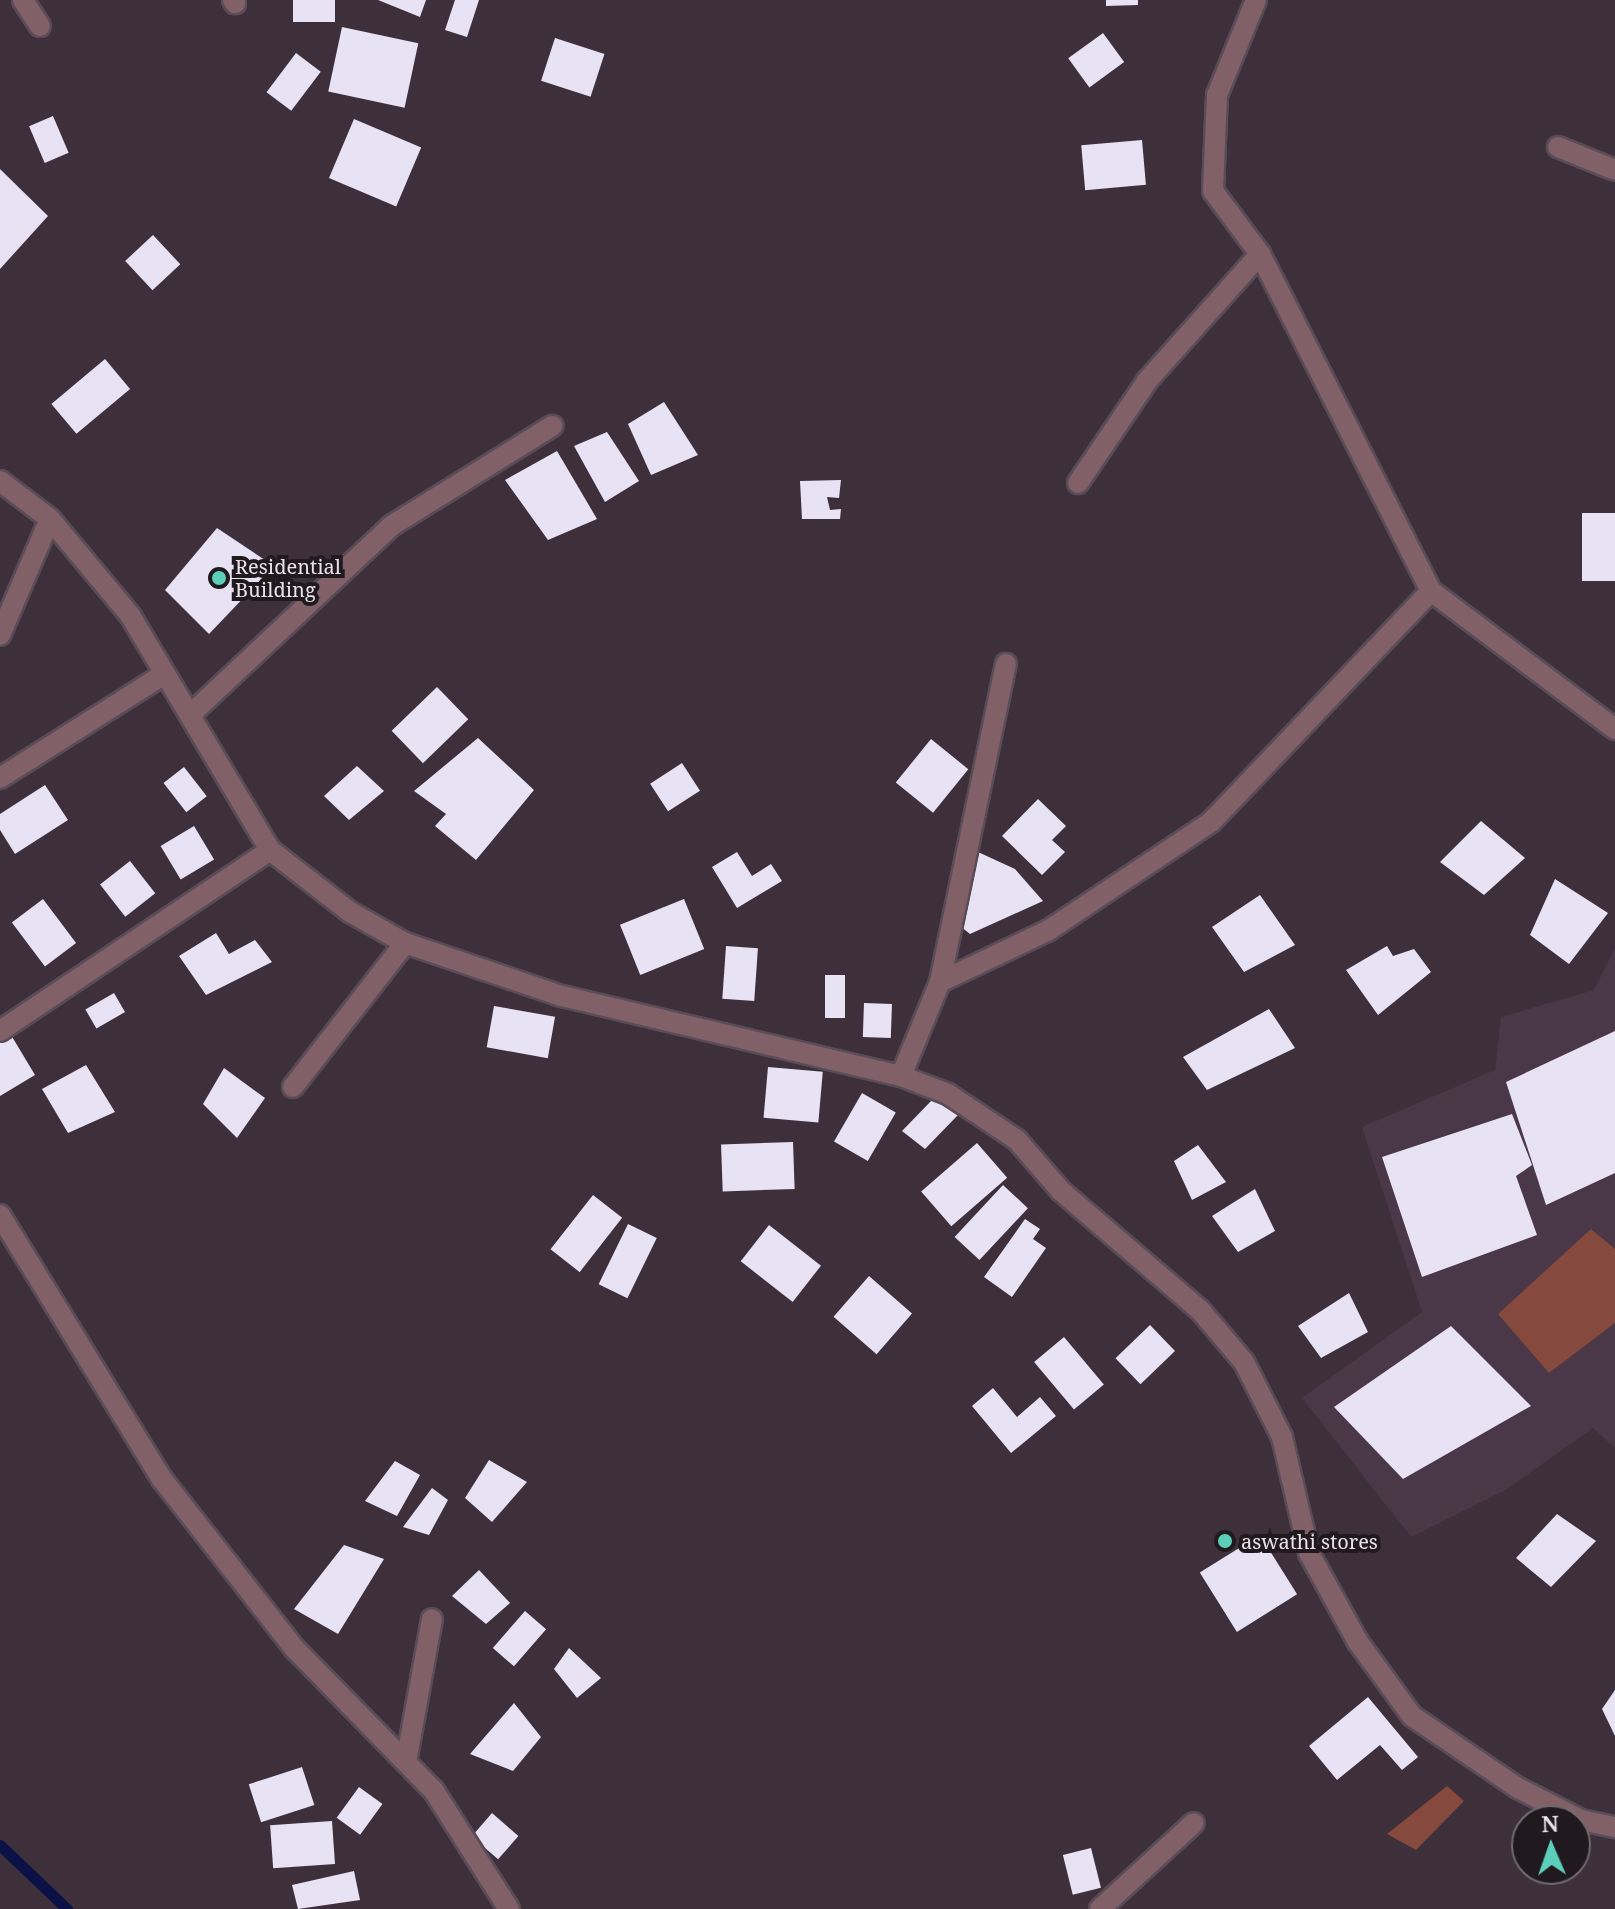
<!DOCTYPE html>
<style>
body{margin:0}
#map{position:relative;width:1615px;height:1909px;overflow:hidden;background:#3d303b;font-family:"Noto Serif",serif}
div>[style]{position:absolute}
.built>*{inset:0;background:#4a3747}
.green>*{inset:0;background:#85493d}
.stream>*{height:11px;margin:-5.5px;padding:0 5.5px;transform-origin:5.5px;border-radius:5.5px;background:#0b1147}
.building>*{inset:0;background:#e8e2f5;transform-origin:0 0}
.roads{filter:drop-shadow(2px 0 #594c57) drop-shadow(-2px 0 #594c57) drop-shadow(0 2px #594c57) drop-shadow(0 -2px #594c57)}
.minor>*{height:20px;margin:-10px;padding:0 10px;transform-origin:10px;border-radius:10px;background:#816068}
.dots>*{width:22px;height:22px;translate:-50% -50%;box-sizing:border-box;border:4px solid #201a1f;border-radius:50%}
span{translate:-50% -50%;white-space:nowrap;text-align:center;line-height:1.15;-webkit-text-stroke:8px #201a1f;paint-order:stroke}
.poi-label{font-size:20px;color:#eae1e9}
.left{translate:0 -50%;text-align:left}
.north{position:absolute;left:1511px;top:1805px;width:80px;height:80px;box-sizing:border-box;background:#201a1f;border:2px solid #716a70;border-radius:50%;rotate:358deg;font-size:22px;font-weight:700;line-height:32px;text-align:center;color:#eae1e9}
.north::after{content:'';display:block;margin:auto;width:28px;height:36px;background:#5dceb9;clip-path:polygon(50% 0,100% 100%,50% 72%,0 100%)}
</style>
<div id="map">
<div class="built">
<i style="clip-path:polygon(1615px 948px,1615px 1448px,1593px 1428px,1507px 1489px,1411px 1537px,1302px 1398px,1422px 1312px,1362px 1127px,1495px 1070px,1501px 1017px,1594px 990px)"></i>
</div>
<div class="green">
<i style="clip-path:polygon(1591px 1229px,1615px 1249px,1615px 1323px,1549px 1373px,1498px 1314px)"></i>
<i style="clip-path:polygon(1447px 1786px,1464px 1801px,1416px 1850px,1387px 1834px)"></i>
</div>
<div class="stream">
<i style="left:0;top:1845px;width:93px;rotate:43.7deg"></i>
</div>
<div class="building">
<i style="left:293px;top:0;width:42px;height:22px"></i>
<i style="clip-path:polygon(378px 0,426px 0,420px 17px)"></i>
<i style="clip-path:polygon(455px 0,479px 0,467px 37px,445px 30px)"></i>
<i style="clip-path:polygon(1106px 0,1138px 0,1138px 5px,1106px 6px)"></i>
<i style="left:342px;top:27px;width:78px;height:66px;rotate:12deg"></i>
<i style="left:1103px;top:33px;width:36px;height:43px;rotate:54deg"></i>
<i style="left:555px;top:38px;width:52px;height:45px;rotate:18deg"></i>
<i style="left:296px;top:53px;width:31px;height:49px;rotate:37deg"></i>
<i style="left:53px;top:116px;width:40px;height:26px;rotate:67deg"></i>
<i style="left:354px;top:119px;width:73px;height:64px;rotate:23deg"></i>
<i style="left:1142px;top:140px;width:45px;height:61px;rotate:85deg"></i>
<i style="clip-path:polygon(0 169px,48px 216px,0 269px)"></i>
<i style="left:153px;top:235px;width:40px;height:38px;rotate:47deg"></i>
<i style="left:105px;top:359px;width:39px;height:70px;rotate:50deg"></i>
<i style="clip-path:polygon(664px 402px,698px 455px,651px 475px,628px 424px)"></i>
<i style="clip-path:polygon(607px 432px,639px 481px,605px 502px,574px 446px)"></i>
<i style="clip-path:polygon(557px 451px,597px 519px,548px 540px,505px 480px)"></i>
<i style="clip-path:polygon(841px 480px,839px 498px,827px 497px,830px 510px,841px 509px,840px 519px,802px 519px,800px 481px)"></i>
<i style="left:1615px;top:513px;width:68px;height:33px;rotate:90deg"></i>
<i style="clip-path:polygon(217px 528px,274px 566px,209px 634px,165px 590px)"></i>
<i style="left:437px;top:687px;width:45px;height:63px;rotate:46deg"></i>
<i style="clip-path:polygon(478px 738px,534px 790px,476px 860px,435px 826px,446px 814px,414px 791px)"></i>
<i style="left:931px;top:739px;width:48px;height:56px;rotate:39deg"></i>
<i style="left:682px;top:763px;width:33px;height:38px;rotate:57deg"></i>
<i style="clip-path:polygon(357px 766px,384px 791px,349px 820px,324px 796px)"></i>
<i style="left:184px;top:767px;width:37px;height:26px;rotate:52deg"></i>
<i style="clip-path:polygon(45px 785px,68px 820px,15px 854px,0 830px,0 814px)"></i>
<i style="clip-path:polygon(1038px 799px,1066px 826px,1052px 840px,1065px 852px,1042px 875px,1002px 836px)"></i>
<i style="clip-path:polygon(1481px 821px,1525px 858px,1484px 895px,1440px 862px)"></i>
<i style="left:194px;top:826px;width:39px;height:39px;rotate:59deg"></i>
<i style="clip-path:polygon(737px 852px,752px 876px,771px 864px,782px 881px,737px 908px,712px 867px)"></i>
<i style="clip-path:polygon(978px 852px,1015px 869px,1043px 901px,970px 934px,960px 926px)"></i>
<i style="left:130px;top:861px;width:41px;height:38px;rotate:52deg"></i>
<i style="clip-path:polygon(1555px 879px,1608px 913px,1569px 964px,1530px 935px)"></i>
<i style="clip-path:polygon(1260px 895px,1295px 945px,1244px 972px,1212px 927px)"></i>
<i style="left:43px;top:899px;width:55px;height:39px;rotate:53deg"></i>
<i style="left:684px;top:899px;width:54px;height:69px;rotate:68deg"></i>
<i style="clip-path:polygon(216px 933px,229px 954px,255px 940px,272px 962px,206px 995px,179px 956px)"></i>
<i style="left:726px;top:946px;width:32px;height:53px;rotate:4deg"></i>
<i style="clip-path:polygon(1387px 946px,1393px 956px,1414px 949px,1431px 972px,1378px 1015px,1346px 970px)"></i>
<i style="left:825px;top:975px;width:20px;height:43px"></i>
<i style="left:114px;top:993px;width:22px;height:33px;rotate:60deg"></i>
<i style="left:864px;top:1003px;width:28px;height:34px;rotate:2deg"></i>
<i style="left:494px;top:1006px;width:62px;height:42px;rotate:10deg"></i>
<i style="clip-path:polygon(1269px 1009px,1295px 1048px,1207px 1090px,1183px 1057px)"></i>
<i style="clip-path:polygon(1615px 1031px,1615px 1173px,1546px 1205px,1506px 1082px)"></i>
<i style="clip-path:polygon(11px 1035px,35px 1075px,0 1096px,0 1042px)"></i>
<i style="clip-path:polygon(86px 1065px,115px 1112px,68px 1133px,42px 1089px)"></i>
<i style="left:768px;top:1067px;width:55px;height:51px;rotate:5deg"></i>
<i style="clip-path:polygon(224px 1068px,265px 1098px,237px 1138px,203px 1104px)"></i>
<i style="left:862px;top:1093px;width:39px;height:56px;rotate:30deg"></i>
<i style="clip-path:polygon(933px 1099px,958px 1115px,925px 1149px,902px 1131px)"></i>
<i style="clip-path:polygon(1512px 1114px,1532px 1165px,1516px 1176px,1537px 1235px,1422px 1277px,1382px 1157px)"></i>
<i style="left:793px;top:1142px;width:47px;height:72px;rotate:88deg"></i>
<i style="left:977px;top:1143px;width:46px;height:74px;rotate:49deg"></i>
<i style="clip-path:polygon(1198px 1145px,1226px 1182px,1192px 1200px,1174px 1161px)"></i>
<i style="left:1003px;top:1185px;width:34px;height:71px;rotate:43deg"></i>
<i style="clip-path:polygon(1255px 1189px,1275px 1231px,1238px 1252px,1212px 1216px)"></i>
<i style="left:593px;top:1195px;width:37px;height:69px;rotate:38deg"></i>
<i style="clip-path:polygon(1025px 1219px,1040px 1229px,1033px 1239px,1046px 1248px,1012px 1297px,984px 1277px)"></i>
<i style="left:628px;top:1224px;width:32px;height:67px;rotate:26deg"></i>
<i style="left:769px;top:1225px;width:66px;height:46px;rotate:38deg"></i>
<i style="left:869px;top:1276px;width:57px;height:54px;rotate:41deg"></i>
<i style="clip-path:polygon(1349px 1293px,1368px 1332px,1321px 1358px,1298px 1326px)"></i>
<i style="left:1150px;top:1325px;width:36px;height:48px;rotate:46deg"></i>
<i style="clip-path:polygon(1451px 1326px,1531px 1406px,1403px 1479px,1334px 1407px)"></i>
<i style="left:1064px;top:1337px;width:62px;height:39px;rotate:50deg"></i>
<i style="clip-path:polygon(993px 1388px,1017px 1417px,1040px 1397px,1056px 1416px,1011px 1453px,972px 1406px)"></i>
<i style="clip-path:polygon(489px 1460px,527px 1482px,492px 1522px,465px 1498px)"></i>
<i style="clip-path:polygon(395px 1461px,420px 1475px,397px 1516px,365px 1501px)"></i>
<i style="clip-path:polygon(432px 1488px,448px 1500px,429px 1535px,403px 1527px)"></i>
<i style="clip-path:polygon(1557px 1514px,1596px 1541px,1551px 1587px,1516px 1558px)"></i>
<i style="left:1260px;top:1535px;width:70px;height:71px;rotate:58deg"></i>
<i style="clip-path:polygon(344px 1545px,384px 1559px,338px 1634px,294px 1609px)"></i>
<i style="clip-path:polygon(479px 1570px,510px 1603px,486px 1624px,452px 1596px)"></i>
<i style="left:525px;top:1611px;width:28px;height:49px;rotate:41deg"></i>
<i style="clip-path:polygon(569px 1648px,601px 1678px,577px 1698px,554px 1669px)"></i>
<i style="clip-path:polygon(1615px 1690px,1615px 1736px,1602px 1709px)"></i>
<i style="clip-path:polygon(1368px 1697px,1418px 1757px,1402px 1770px,1380px 1745px,1337px 1780px,1309px 1746px)"></i>
<i style="clip-path:polygon(514px 1703px,541px 1737px,513px 1771px,470px 1754px)"></i>
<i style="left:302px;top:1767px;width:40px;height:56px;rotate:72deg"></i>
<i style="left:359px;top:1787px;width:29px;height:38px;rotate:36deg"></i>
<i style="left:492px;top:1813px;width:35px;height:31px;rotate:41deg"></i>
<i style="left:332px;top:1821px;width:43px;height:62px;rotate:86deg"></i>
<i style="left:1091px;top:1848px;width:41px;height:29px;rotate:76deg"></i>
<i style="clip-path:polygon(354px 1871px,360px 1900px,298px 1909px,292px 1885px)"></i>
</div>
<div class="roads">
<div class="minor">
<i style="left:23px;top:0;width:31px;rotate:57deg"></i>
<i style="left:233px;top:0;width:4px;rotate:56deg"></i>
<i style="left:1256px;top:0;width:103px;rotate:112.3deg"></i>
<i style="left:1217px;top:95px;width:96px;rotate:92.4deg"></i>
<i style="left:1213px;top:191px;width:79px;rotate:53.3deg"></i>
<i style="left:1260px;top:254px;width:378px;rotate:63.1deg"></i>
<i style="left:1558px;top:147px;width:61px;rotate:22deg"></i>
<i style="left:0;top:481px;width:63px;rotate:37.2deg"></i>
<i style="left:50px;top:519px;width:125px;rotate:50.2deg"></i>
<i style="left:130px;top:615px;width:274px;rotate:59.2deg"></i>
<i style="left:270px;top:850px;width:101px;rotate:37.8deg"></i>
<i style="left:350px;top:912px;width:63px;rotate:29.4deg"></i>
<i style="left:405px;top:943px;width:166px;rotate:18.7deg"></i>
<i style="left:562px;top:996px;width:348px;rotate:13.3deg"></i>
<i style="left:901px;top:1076px;width:50px;rotate:21deg"></i>
<i style="left:948px;top:1094px;width:83px;rotate:33.7deg"></i>
<i style="left:1017px;top:1140px;width:67px;rotate:49.2deg"></i>
<i style="left:1061px;top:1191px;width:183px;rotate:40.6deg"></i>
<i style="left:1200px;top:1310px;width:68px;rotate:49.8deg"></i>
<i style="left:1244px;top:1362px;width:84px;rotate:63.1deg"></i>
<i style="left:1282px;top:1437px;width:119px;rotate:76.9deg"></i>
<i style="left:1309px;top:1553px;width:102px;rotate:61.2deg"></i>
<i style="left:1358px;top:1642px;width:92px;rotate:53.9deg"></i>
<i style="left:1412px;top:1716px;width:128px;rotate:34.2deg"></i>
<i style="left:1518px;top:1788px;width:71px;rotate:26.9deg"></i>
<i style="left:1581px;top:1820px;width:35px;rotate:12deg"></i>
<i style="left:1078px;top:483px;width:123px;rotate:-55.9deg"></i>
<i style="left:1147px;top:381px;width:170px;rotate:-48.3deg"></i>
<i style="left:0;top:635px;width:126px;rotate:-66.7deg"></i>
<i style="left:191px;top:714px;width:274px;rotate:-43.2deg"></i>
<i style="left:391px;top:526px;width:190px;rotate:-31.8deg"></i>
<i style="left:0;top:778px;width:193px;rotate:-32.3deg"></i>
<i style="left:940px;top:982px;width:121px;rotate:-25.5deg"></i>
<i style="left:1049px;top:930px;width:195px;rotate:-33.7deg"></i>
<i style="left:1211px;top:822px;width:319px;rotate:-46.4deg"></i>
<i style="left:1431px;top:591px;width:230px;rotate:36.9deg"></i>
<i style="left:0;top:1031px;width:325px;rotate:-33.8deg"></i>
<i style="left:901px;top:1076px;width:102px;rotate:-67.5deg"></i>
<i style="left:940px;top:982px;width:325px;rotate:-78.3deg"></i>
<i style="left:293px;top:1087px;width:182px;rotate:-52.1deg"></i>
<i style="left:0;top:1215px;width:310px;rotate:58.5deg"></i>
<i style="left:162px;top:1479px;width:216px;rotate:52deg"></i>
<i style="left:295px;top:1649px;width:199px;rotate:45.6deg"></i>
<i style="left:434px;top:1791px;width:140px;rotate:57.6deg"></i>
<i style="left:406px;top:1762px;width:145px;rotate:-79.7deg"></i>
<i style="left:1100px;top:1909px;width:127px;rotate:-42.5deg"></i>
</div>
</div>
<div class="dots">
<i style="left:219px;top:578px;background:#5dceb9"></i>
<i style="left:1225px;top:1541px;background:#5dceb9"></i>
</div>
<div class="poi-label">
<span class="left" style="left:235px;top:578px">Residential<br>Building</span>
<span class="left" style="left:1241px;top:1541px">aswathi stores</span>
</div>
<div class="north">N</div>
</div>
